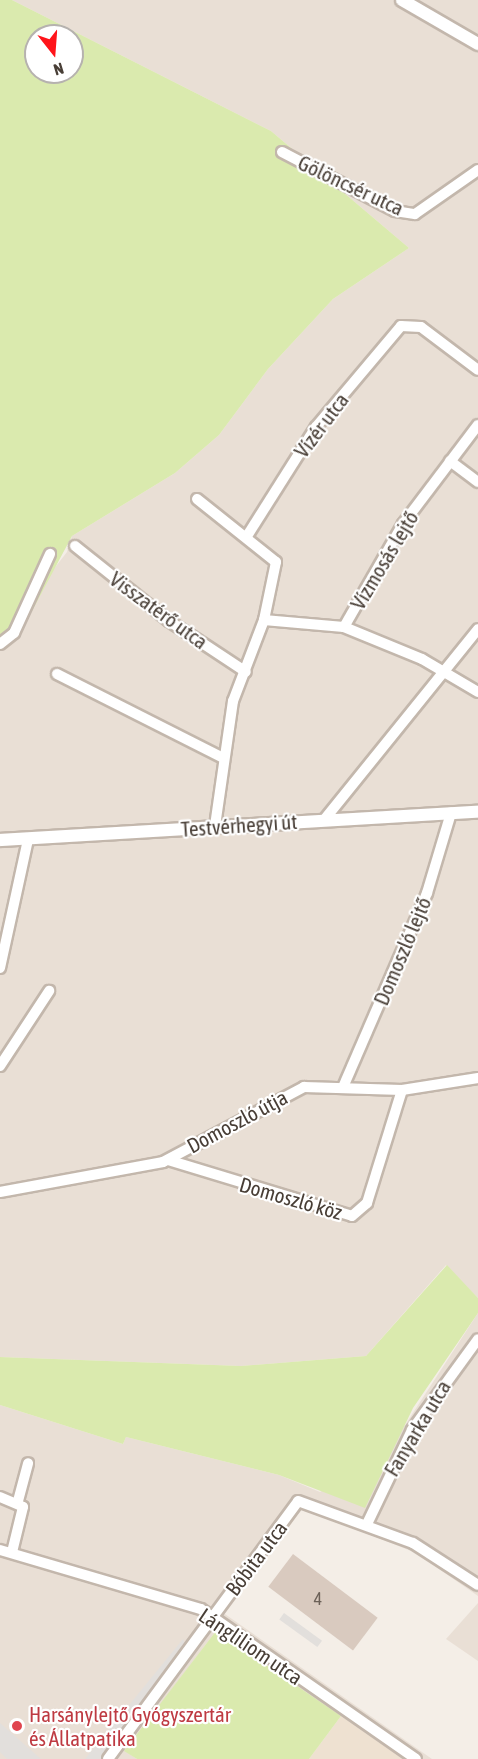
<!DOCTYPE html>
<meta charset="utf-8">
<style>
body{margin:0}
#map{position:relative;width:478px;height:1759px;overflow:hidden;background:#f4eee7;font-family:"Asap Condensed",sans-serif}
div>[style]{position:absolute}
.residential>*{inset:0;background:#e9dfd5}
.education>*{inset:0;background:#eee1d1}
.green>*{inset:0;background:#daeaae}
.parking>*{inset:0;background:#e2dfdc;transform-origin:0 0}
.building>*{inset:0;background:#d9cabf;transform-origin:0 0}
.roads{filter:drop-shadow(2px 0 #c3b7ac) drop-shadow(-2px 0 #c3b7ac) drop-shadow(0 2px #c3b7ac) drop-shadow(0 -2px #c3b7ac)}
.minor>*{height:10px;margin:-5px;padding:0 5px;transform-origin:5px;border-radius:5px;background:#fff}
.tertiary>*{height:12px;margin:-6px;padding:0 6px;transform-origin:6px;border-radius:6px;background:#fff}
.dots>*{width:16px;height:16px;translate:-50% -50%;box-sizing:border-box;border:3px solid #fff;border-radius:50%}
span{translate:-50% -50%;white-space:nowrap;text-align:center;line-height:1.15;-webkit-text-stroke:4.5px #fff;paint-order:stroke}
.number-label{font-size:18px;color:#6c6158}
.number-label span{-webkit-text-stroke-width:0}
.street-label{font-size:21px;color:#483e36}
.health-label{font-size:21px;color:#be3a42}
.left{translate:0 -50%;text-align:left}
.north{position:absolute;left:24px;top:24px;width:60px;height:60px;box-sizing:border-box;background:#fff;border:2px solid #b6b2af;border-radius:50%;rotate:163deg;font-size:16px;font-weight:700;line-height:24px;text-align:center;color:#483e36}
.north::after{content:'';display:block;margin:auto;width:21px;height:27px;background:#ff141a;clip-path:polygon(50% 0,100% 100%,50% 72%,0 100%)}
</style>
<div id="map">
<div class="residential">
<i style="clip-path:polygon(12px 0,478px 0,478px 1298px,446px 1265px,366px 1356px,241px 1366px,0 1357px,0 638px,67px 552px,72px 536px,175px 473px,219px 435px,268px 369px,333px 299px,409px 248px,271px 131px)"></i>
<i style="clip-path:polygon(478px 1313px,478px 1596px,416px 1553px,303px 1508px,222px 1612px,432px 1759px,403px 1759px,216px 1631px,125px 1751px,137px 1759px,0 1759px,0 1405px,123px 1444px,126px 1437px,279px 1475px,320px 1492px,394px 1442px)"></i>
<i style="clip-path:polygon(478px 1603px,478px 1661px,446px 1639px)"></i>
</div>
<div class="education">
<i style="clip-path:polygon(341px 1716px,403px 1759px,309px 1759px)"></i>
</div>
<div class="green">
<i style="clip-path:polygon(evenodd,0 0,12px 0,271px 131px,409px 248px,333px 299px,268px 369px,219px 435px,175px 473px,72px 536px,32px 611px,0 638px,0 0,36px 36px,72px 36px,72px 72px,36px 72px,36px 36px)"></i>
<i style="clip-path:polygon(447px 1265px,478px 1298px,478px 1313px,413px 1408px,365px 1508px,279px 1475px,126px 1437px,123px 1444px,0 1405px,0 1357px,241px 1366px,366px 1356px)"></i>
<i style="clip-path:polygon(216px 1631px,341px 1716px,309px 1759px,137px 1759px,124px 1751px)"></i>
</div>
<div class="parking">
<i style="left:284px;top:1613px;width:47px;height:8px;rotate:36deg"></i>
<i style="clip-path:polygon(183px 1639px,187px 1647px,104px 1759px,85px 1759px)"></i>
<i style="clip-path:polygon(0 1723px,41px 1759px,7px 1759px,0 1752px)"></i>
</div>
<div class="building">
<i style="left:293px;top:1554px;width:106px;height:41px;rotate:37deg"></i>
</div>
<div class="roads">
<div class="minor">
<i style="left:282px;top:152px;width:127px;rotate:27.6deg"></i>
<i style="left:395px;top:211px;width:20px;rotate:9deg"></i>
<i style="left:415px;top:214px;width:77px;rotate:-34.9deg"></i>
<i style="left:450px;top:461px;width:35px;rotate:37deg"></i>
<i style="left:197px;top:499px;width:101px;rotate:38.6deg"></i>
<i style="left:276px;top:562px;width:59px;rotate:101.7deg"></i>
<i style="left:264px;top:620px;width:87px;rotate:110.9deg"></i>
<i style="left:233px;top:701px;width:126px;rotate:98.2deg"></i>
<i style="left:247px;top:536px;width:129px;rotate:-57.7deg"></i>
<i style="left:316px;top:427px;width:132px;rotate:-49.9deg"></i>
<i style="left:401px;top:326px;width:20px;rotate:3deg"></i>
<i style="left:421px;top:327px;width:71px;rotate:37deg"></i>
<i style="left:75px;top:546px;width:120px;rotate:38.6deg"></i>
<i style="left:169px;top:621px;width:92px;rotate:33.5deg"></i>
<i style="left:264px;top:620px;width:80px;rotate:5deg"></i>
<i style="left:344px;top:627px;width:84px;rotate:22.3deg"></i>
<i style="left:422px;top:659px;width:65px;rotate:30.5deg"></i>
<i style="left:344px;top:627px;width:119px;rotate:-60.2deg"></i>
<i style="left:403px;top:524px;width:124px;rotate:-52.9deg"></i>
<i style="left:0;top:644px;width:18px;rotate:-38deg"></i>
<i style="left:14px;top:633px;width:87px;rotate:-65.5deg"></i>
<i style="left:57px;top:674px;width:186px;rotate:26.8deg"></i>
<i style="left:324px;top:820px;width:245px;rotate:-51.1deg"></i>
<i style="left:0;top:968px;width:131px;rotate:-77.7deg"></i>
<i style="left:0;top:1066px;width:90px;rotate:-56.8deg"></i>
<i style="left:344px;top:1085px;width:209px;rotate:-66.6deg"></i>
<i style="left:427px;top:893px;width:84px;rotate:-73.3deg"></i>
<i style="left:168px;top:1160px;width:192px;rotate:16.9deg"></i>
<i style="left:352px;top:1216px;width:20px;rotate:-41deg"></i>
<i style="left:367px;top:1203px;width:118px;rotate:-72.8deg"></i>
<i style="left:0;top:1192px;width:166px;rotate:-10.4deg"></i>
<i style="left:163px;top:1162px;width:160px;rotate:-28deg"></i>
<i style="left:304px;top:1087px;width:98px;rotate:1.8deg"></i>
<i style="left:402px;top:1090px;width:77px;rotate:-9deg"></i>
<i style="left:0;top:1497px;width:25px;rotate:23deg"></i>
<i style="left:23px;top:1507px;width:46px;rotate:103.7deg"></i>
<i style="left:18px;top:1501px;width:39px;rotate:-75deg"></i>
<i style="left:367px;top:1524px;width:104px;rotate:-64.4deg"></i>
<i style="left:412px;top:1430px;width:112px;rotate:-54deg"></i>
<i style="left:0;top:1550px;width:209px;rotate:16.4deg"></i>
<i style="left:201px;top:1609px;width:262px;rotate:34.9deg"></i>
<i style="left:108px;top:1759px;width:320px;rotate:-53.6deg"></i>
<i style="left:298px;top:1501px;width:122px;rotate:20.1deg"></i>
<i style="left:413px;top:1543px;width:77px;rotate:32.9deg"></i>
</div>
<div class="tertiary">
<i style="left:402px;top:0;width:88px;rotate:30.1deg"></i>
<i style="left:0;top:840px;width:479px;rotate:-3.4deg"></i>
</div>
</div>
<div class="dots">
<i style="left:17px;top:1726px;background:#e0444e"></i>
</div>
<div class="number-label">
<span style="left:318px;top:1599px">4</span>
</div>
<div class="street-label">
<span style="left:351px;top:185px;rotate:25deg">Gölöncsér utca</span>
<span style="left:321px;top:425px;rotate:-53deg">Vízér utca</span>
<span style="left:384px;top:560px;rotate:-59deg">Vízmosás lejtő</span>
<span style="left:159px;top:610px;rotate:36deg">Visszatérő utca</span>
<span style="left:239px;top:825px;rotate:-4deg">Testvérhegyi út</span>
<span style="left:402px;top:951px;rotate:-67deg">Domoszló lejtő</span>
<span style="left:237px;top:1121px;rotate:-28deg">Domoszló útja</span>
<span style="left:291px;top:1198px;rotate:16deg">Domoszló köz</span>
<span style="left:417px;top:1428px;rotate:-59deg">Fanyarka utca</span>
<span style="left:256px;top:1558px;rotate:-53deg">Bóbita utca</span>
<span style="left:251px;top:1646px;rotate:34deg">Lángliliom utca</span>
</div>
<div class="health-label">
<span class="left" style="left:29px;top:1726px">Harsánylejtő Gyógyszertár<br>és Állatpatika</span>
</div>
<div class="north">N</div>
</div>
